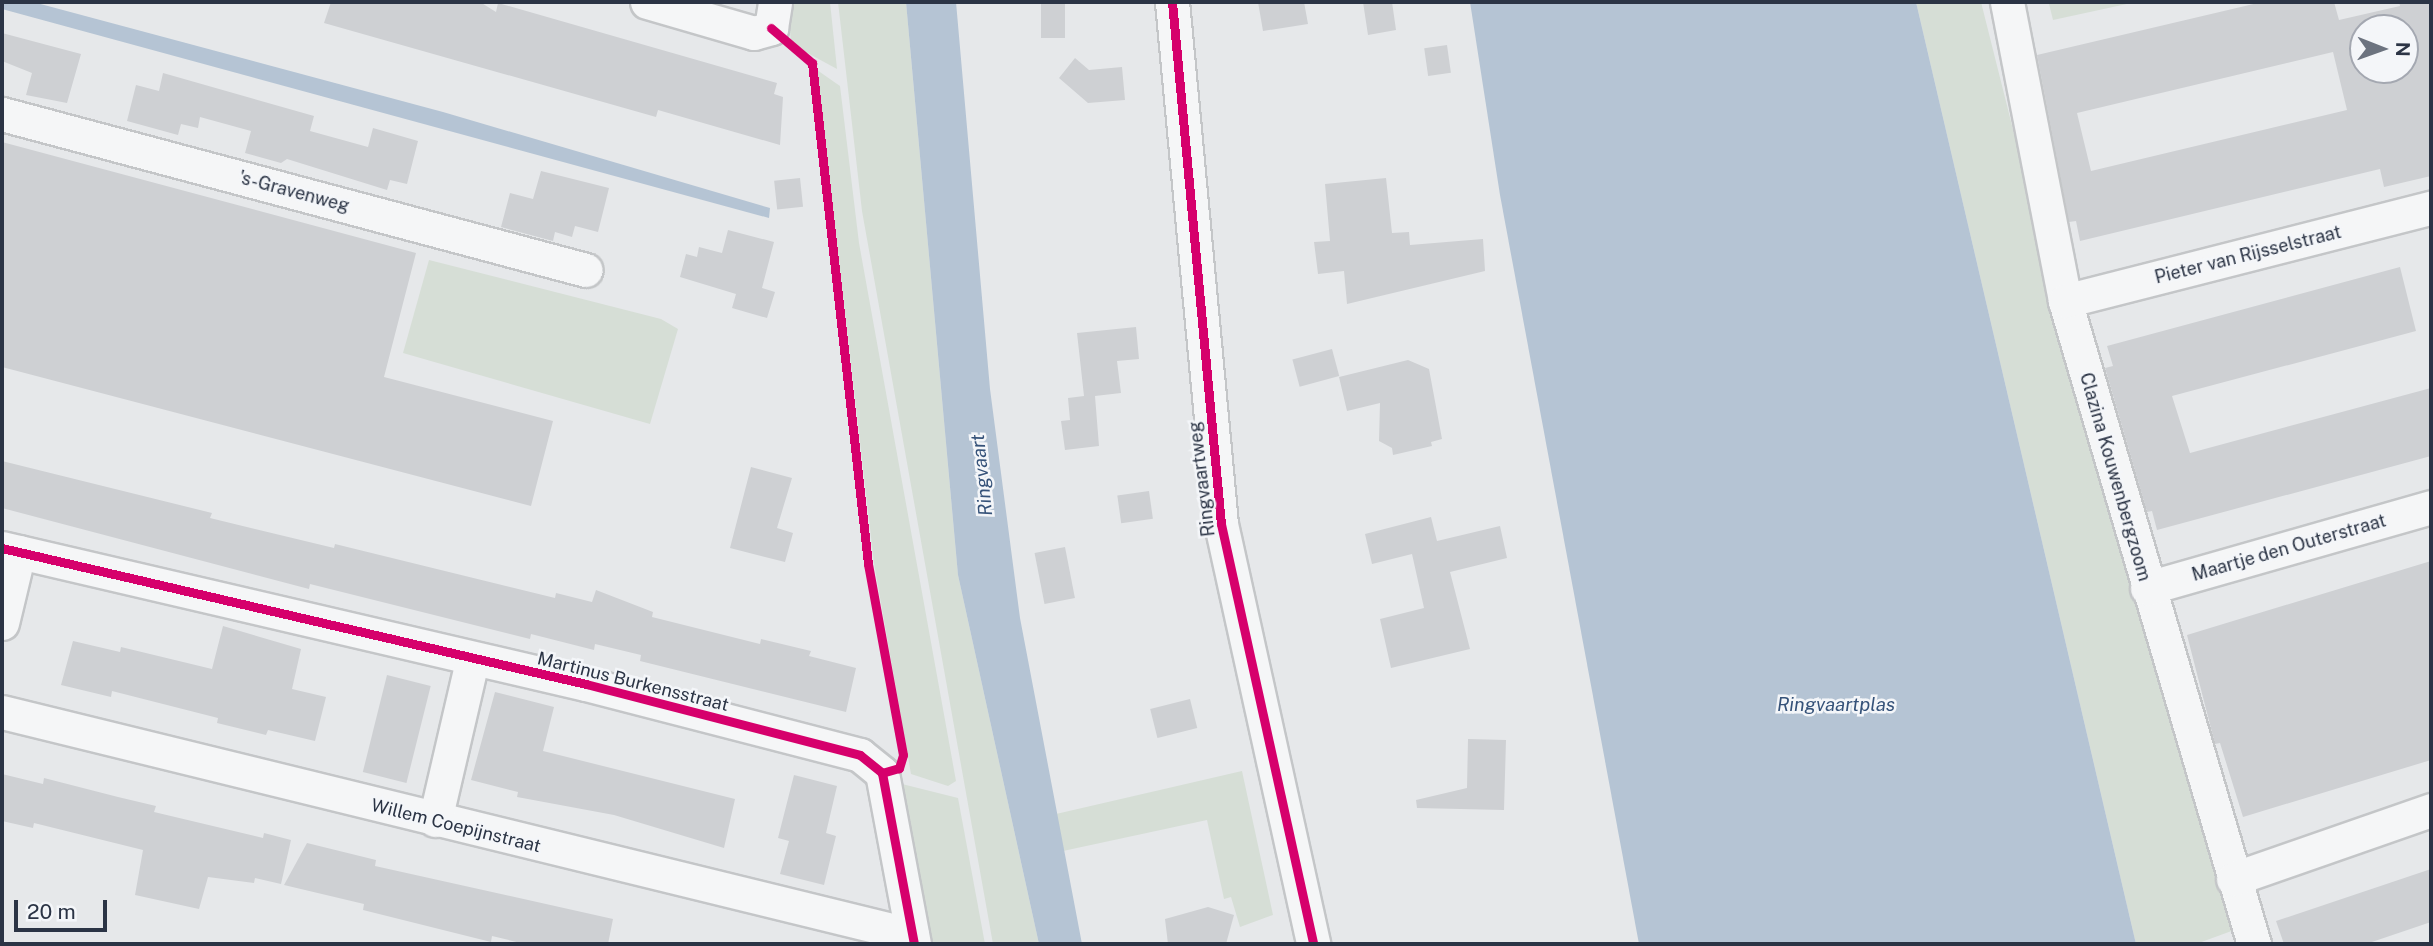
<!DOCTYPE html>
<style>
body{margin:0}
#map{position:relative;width:2433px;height:946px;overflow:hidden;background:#e6e8ea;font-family:"Public Sans",sans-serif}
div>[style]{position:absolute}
.green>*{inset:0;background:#d6ded6}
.water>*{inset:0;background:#b5c4d4}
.building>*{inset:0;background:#ced0d3;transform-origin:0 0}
.roads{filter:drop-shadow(2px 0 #c4c6c8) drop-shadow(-2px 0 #c4c6c8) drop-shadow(0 2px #c4c6c8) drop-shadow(0 -2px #c4c6c8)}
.street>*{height:33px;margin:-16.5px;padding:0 16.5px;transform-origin:16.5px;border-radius:16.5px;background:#f5f6f7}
.cycleway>*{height:9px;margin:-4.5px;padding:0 4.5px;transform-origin:4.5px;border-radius:4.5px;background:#d6006c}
span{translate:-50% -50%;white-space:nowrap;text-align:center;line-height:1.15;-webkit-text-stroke:5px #f4f6f9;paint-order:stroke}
.street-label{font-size:18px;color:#2b3445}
.water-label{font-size:19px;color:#355279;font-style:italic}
.frame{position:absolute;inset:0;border:4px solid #2b3445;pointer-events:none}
.north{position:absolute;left:2349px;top:14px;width:70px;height:70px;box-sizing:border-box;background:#f4f6f9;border:2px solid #a4a8b1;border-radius:50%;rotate:91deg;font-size:19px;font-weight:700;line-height:28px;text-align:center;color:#2b3445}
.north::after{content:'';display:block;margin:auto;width:24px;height:32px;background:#6c737f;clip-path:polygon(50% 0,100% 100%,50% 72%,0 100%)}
.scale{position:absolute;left:14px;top:900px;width:93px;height:32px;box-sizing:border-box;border:4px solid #2b3445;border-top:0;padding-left:9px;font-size:21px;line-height:24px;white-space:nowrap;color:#2b3445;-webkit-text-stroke:5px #f4f6f9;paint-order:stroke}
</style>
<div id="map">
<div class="green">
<i style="clip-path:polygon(788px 2px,830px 2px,837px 69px,791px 44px)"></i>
<i style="clip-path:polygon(838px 2px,906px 2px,958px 575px,1039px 944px,993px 944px,862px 211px)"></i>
<i style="clip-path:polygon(1916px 2px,1981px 2px,2056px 301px,2237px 929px,2196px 944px,2136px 944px)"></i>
<i style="clip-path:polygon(2060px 2px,2136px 2px,2053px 20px,2049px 4px)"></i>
<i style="clip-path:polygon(817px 70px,840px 86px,859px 243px,956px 781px,948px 786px,911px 774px,874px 563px)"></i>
<i style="clip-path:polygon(429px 260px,661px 319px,678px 329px,650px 424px,403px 353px)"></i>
<i style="clip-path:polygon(1242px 771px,1273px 915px,1240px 927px,1231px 897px,1224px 899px,1207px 820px,1063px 851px,1056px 814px)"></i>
<i style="clip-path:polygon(890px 781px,958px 798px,985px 944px,925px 944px)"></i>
</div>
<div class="water">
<i style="clip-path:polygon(2px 2px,33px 2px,443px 112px,770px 208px,769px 218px,2px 9px)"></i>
<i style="clip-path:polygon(906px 2px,956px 2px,990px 389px,1020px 618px,1082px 944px,1039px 944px,958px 575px)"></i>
<i style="clip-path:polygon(1470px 2px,1916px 2px,2136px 944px,1639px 944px,1500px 195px)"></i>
</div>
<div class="building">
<i style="clip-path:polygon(331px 2px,480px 2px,496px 12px,498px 3px,777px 83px,774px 94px,783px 97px,780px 145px,658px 110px,656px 117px,324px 23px)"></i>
<i style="left:1041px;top:2px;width:24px;height:36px"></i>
<i style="clip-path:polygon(1258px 2px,1304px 2px,1308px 24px,1263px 31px)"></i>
<i style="clip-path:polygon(1363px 2px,1392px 2px,1396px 30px,1368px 35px)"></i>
<i style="clip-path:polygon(evenodd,2262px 2px,2334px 2px,2339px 20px,2400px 6px,2399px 2px,2431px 2px,2431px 176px,2384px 187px,2380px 169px,2080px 241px,2076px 221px,2069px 222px,2037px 55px,2262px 2px,2363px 28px,2405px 28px,2405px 70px,2363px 70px,2363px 28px,2262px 2px,2333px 52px,2347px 110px,2091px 171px,2077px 113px,2333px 52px)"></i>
<i style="clip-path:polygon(2px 33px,81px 54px,67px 103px,26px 95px,32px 73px,2px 61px)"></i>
<i style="left:1447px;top:45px;width:28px;height:23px;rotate:82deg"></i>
<i style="clip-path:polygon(1075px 58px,1089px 70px,1122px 67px,1125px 100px,1088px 103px,1059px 78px)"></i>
<i style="clip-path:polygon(163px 73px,314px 116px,310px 131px,368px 147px,373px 128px,418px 141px,407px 184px,390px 180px,387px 190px,287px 159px,281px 163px,245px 153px,251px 131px,200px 117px,198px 128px,181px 124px,178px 135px,127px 121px,136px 85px,159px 91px)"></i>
<i style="clip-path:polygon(2px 142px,416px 253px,384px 377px,553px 421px,531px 506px,2px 367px)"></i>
<i style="clip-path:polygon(541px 171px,609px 188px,598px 232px,575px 226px,572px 237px,555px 232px,553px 241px,501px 227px,510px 193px,533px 199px)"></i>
<i style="left:800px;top:178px;width:29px;height:26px;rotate:84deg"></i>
<i style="clip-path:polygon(1386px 178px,1392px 233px,1409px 232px,1410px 245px,1483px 239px,1485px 271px,1347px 304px,1344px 271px,1318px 274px,1314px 242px,1330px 241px,1325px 184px)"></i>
<i style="clip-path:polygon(728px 230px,774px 242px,762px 288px,775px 292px,767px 318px,732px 308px,736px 294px,680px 277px,686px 254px,697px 257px,699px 247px,722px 253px)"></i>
<i style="clip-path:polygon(2400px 267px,2416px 331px,2172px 396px,2190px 453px,2431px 388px,2431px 456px,2157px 530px,2152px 511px,2147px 512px,2105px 368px,2113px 366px,2107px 346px)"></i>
<i style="clip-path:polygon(1136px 327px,1139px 359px,1117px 361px,1121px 393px,1095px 396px,1099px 446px,1065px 450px,1061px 421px,1070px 420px,1068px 398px,1084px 396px,1077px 333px)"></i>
<i style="left:1332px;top:349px;width:28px;height:41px;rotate:75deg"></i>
<i style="clip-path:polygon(1408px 360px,1429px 369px,1442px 439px,1431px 442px,1432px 446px,1393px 455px,1392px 448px,1379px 441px,1380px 403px,1347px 411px,1339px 377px)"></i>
<i style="clip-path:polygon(2px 461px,212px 513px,210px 518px,334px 548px,335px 544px,555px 598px,556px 593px,592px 602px,596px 590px,653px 612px,652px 617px,760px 644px,761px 639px,811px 651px,809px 656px,856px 668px,846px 712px,640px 661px,641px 655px,595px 644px,594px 650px,531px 634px,530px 639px,310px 584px,309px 589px,2px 508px)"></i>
<i style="clip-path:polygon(751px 467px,792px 478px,777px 528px,793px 533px,785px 562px,730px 548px)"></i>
<i style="left:1149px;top:491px;width:28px;height:32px;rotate:82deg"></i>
<i style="clip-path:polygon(1431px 517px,1437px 541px,1500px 526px,1507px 558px,1450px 572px,1470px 649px,1391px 668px,1380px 619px,1424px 608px,1412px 554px,1372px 564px,1365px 534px)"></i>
<i style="left:1065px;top:547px;width:52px;height:31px;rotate:79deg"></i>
<i style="clip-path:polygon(2431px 561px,2431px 760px,2243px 817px,2220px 743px,2215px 744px,2187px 635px)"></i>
<i style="clip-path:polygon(223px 626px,301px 649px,292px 689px,326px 697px,315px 741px,268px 730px,266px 735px,217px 723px,218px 718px,112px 691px,111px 697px,61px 685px,73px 641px,120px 652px,121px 647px,212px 669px)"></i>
<i style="left:387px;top:675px;width:45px;height:100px;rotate:14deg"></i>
<i style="clip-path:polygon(495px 692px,554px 707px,543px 751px,735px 799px,724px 848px,614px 815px,517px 797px,518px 792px,471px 780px)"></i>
<i style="left:1190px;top:699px;width:30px;height:41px;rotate:76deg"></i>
<i style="clip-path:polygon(1468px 739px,1506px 740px,1504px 810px,1417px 808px,1416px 800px,1467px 788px)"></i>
<i style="clip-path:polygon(2px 774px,43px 784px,44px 778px,118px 797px,156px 806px,154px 812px,263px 838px,264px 833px,291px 840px,281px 884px,255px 878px,254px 883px,208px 877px,199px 909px,135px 895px,143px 850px,34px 823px,33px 828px,2px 821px)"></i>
<i style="clip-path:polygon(794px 775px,837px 786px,826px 833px,836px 836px,824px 885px,780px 874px,789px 841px,778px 838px)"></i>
<i style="clip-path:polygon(307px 843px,376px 860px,375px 866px,613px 919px,608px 944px,525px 944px,492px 936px,491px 942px,363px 910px,364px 904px,284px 885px)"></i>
<i style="clip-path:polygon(2431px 869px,2431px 922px,2366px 944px,2284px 944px,2276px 921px)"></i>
<i style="clip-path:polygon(1208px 907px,1234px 915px,1226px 944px,1168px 944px,1165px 919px)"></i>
</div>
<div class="roads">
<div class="street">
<i style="left:647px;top:2px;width:111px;rotate:16.2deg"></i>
<i style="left:754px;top:33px;width:18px;rotate:-16deg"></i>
<i style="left:771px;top:28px;width:26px;rotate:-81deg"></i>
<i style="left:1172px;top:2px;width:524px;rotate:84.64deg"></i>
<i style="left:1221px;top:524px;width:430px;rotate:77.6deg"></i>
<i style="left:2007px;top:2px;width:305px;rotate:79deg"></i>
<i style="left:2065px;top:301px;width:670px;rotate:73.62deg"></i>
<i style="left:2px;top:114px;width:604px;rotate:14.96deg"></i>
<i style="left:2065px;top:301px;width:378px;rotate:-14.3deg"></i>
<i style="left:2px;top:548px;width:600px;rotate:13.11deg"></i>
<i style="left:586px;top:684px;width:283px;rotate:14.5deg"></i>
<i style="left:860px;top:755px;width:28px;rotate:39deg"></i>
<i style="left:882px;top:773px;width:174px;rotate:79.4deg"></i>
<i style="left:2147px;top:588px;width:295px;rotate:-15.9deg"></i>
<i style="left:2px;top:623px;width:73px;rotate:-76.5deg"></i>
<i style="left:2px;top:712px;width:937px;rotate:13.77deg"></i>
<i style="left:435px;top:820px;width:163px;rotate:-76.9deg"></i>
<i style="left:2233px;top:879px;width:210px;rotate:-19.2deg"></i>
</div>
</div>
<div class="cycleway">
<i style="left:1172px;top:2px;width:524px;rotate:84.64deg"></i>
<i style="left:1221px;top:524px;width:430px;rotate:77.6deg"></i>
<i style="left:771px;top:28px;width:54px;rotate:40.5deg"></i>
<i style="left:812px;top:63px;width:504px;rotate:83.62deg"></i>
<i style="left:868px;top:564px;width:194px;rotate:79.6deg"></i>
<i style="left:903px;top:755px;width:14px;rotate:107deg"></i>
<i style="left:899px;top:768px;width:18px;rotate:164deg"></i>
<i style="left:2px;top:548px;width:600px;rotate:13.11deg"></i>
<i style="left:586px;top:684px;width:283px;rotate:14.5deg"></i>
<i style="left:860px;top:755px;width:28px;rotate:39deg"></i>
<i style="left:882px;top:773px;width:174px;rotate:79.4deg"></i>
</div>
<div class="street-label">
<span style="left:294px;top:192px;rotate:15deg">'s-Gravenweg</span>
<span style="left:2248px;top:255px;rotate:-14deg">Pieter van Rijsselstraat</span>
<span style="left:2115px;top:477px;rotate:74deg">Clazina Kouwenbergzoom</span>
<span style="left:1202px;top:479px;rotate:-97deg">Ringvaartweg</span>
<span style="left:2289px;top:548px;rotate:-16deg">Maartje den Outerstraat</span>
<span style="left:633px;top:682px;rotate:14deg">Martinus Burkensstraat</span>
<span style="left:456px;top:826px;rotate:14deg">Willem Coepijnstraat</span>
</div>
<div class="water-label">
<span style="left:982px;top:475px;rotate:-96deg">Ringvaart</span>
<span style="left:1836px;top:705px">Ringvaartplas</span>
</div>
<div class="frame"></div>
<div class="north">N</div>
<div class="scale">20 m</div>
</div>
